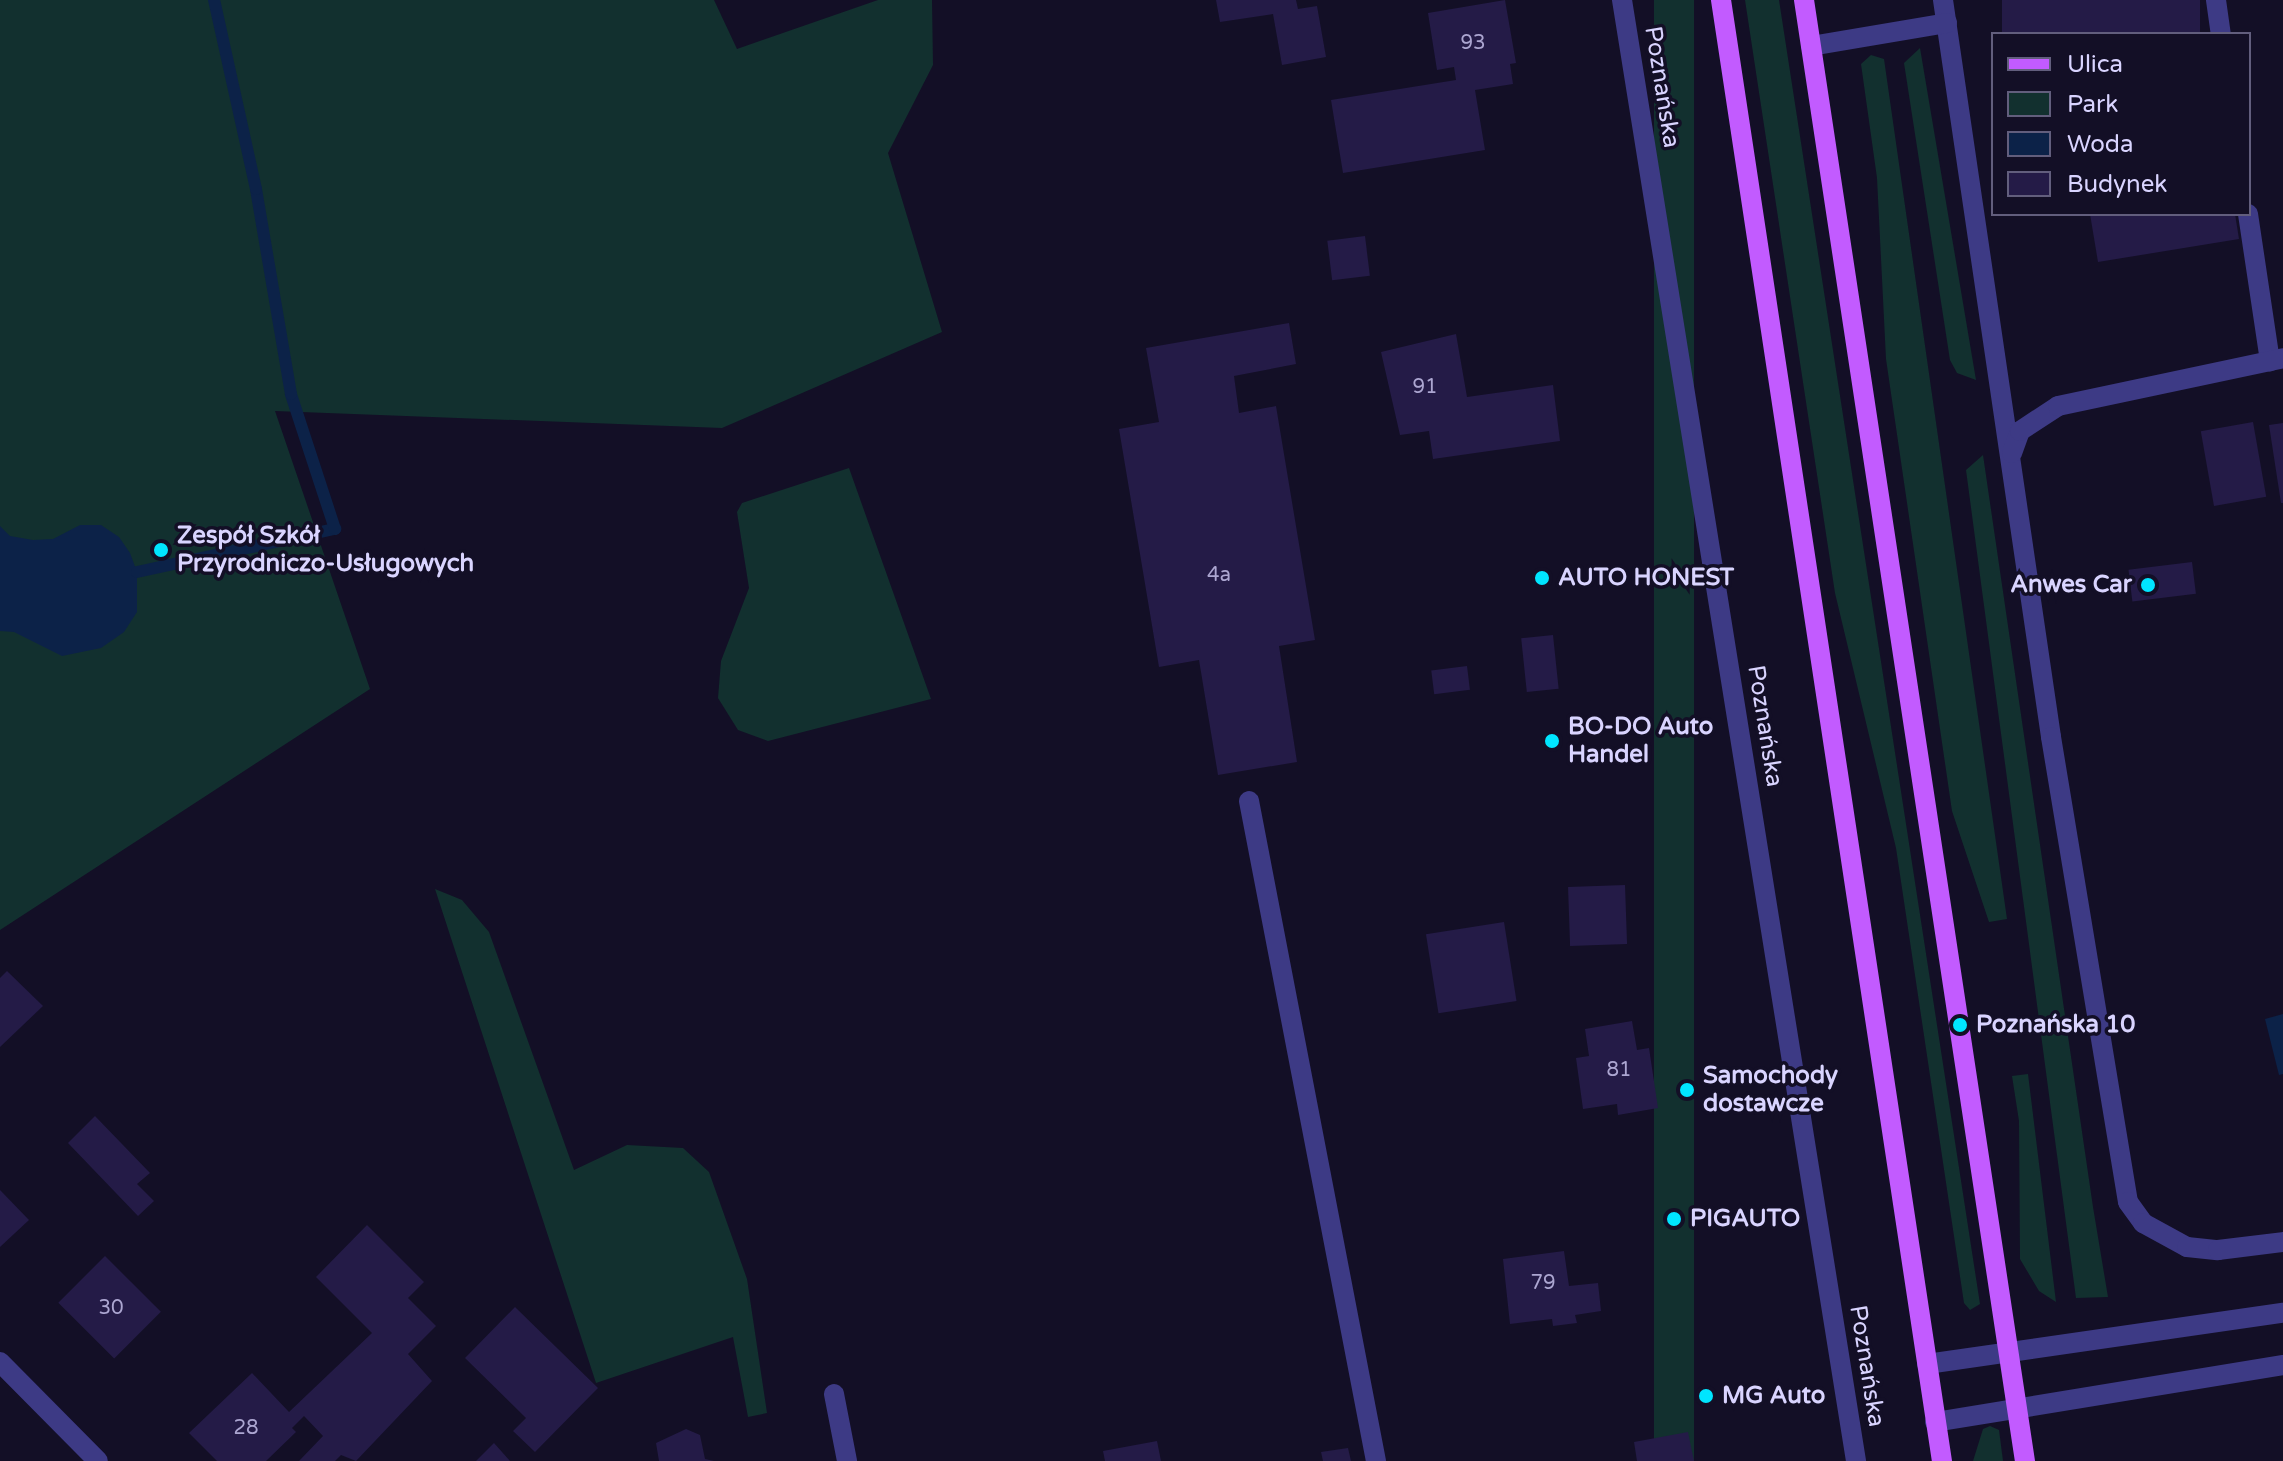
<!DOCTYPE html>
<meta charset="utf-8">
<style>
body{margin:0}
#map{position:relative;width:2283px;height:1461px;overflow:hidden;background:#130f26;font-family:"Varela Round",sans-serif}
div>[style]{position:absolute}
.green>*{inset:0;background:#12302f;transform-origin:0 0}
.water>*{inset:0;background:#0c2248}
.stream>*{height:12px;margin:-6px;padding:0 6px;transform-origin:6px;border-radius:6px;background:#0c2248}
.building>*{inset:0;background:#241b47;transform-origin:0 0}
.minor>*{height:20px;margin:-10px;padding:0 10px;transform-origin:10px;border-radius:10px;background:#3d3a85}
.major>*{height:20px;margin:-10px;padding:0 10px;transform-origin:10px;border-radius:10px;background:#c25bff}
.dots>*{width:22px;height:22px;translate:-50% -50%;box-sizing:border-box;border:4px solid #130f26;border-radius:50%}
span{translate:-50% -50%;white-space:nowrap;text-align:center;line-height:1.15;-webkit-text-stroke:7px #130f26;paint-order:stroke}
.number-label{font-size:20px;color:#aca6d1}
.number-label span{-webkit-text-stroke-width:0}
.street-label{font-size:24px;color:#d9d4ff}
.poi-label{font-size:24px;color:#d9d4ff;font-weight:700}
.left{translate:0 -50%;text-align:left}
.right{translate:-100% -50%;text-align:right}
.legend{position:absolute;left:1991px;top:32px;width:260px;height:184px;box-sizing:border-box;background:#130f26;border:2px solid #625e7d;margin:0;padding:10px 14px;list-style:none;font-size:24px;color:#d9d4ff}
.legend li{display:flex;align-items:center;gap:16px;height:40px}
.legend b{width:40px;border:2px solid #625e7d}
</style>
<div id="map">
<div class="green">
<i style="clip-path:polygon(0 0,714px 0,737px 49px,878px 0,932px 0,933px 65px,888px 153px,942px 332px,722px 428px,275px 411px,370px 689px,0 930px)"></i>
<i style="left:1654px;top:0;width:40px;height:1477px"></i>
<i style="clip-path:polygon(1745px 0,1779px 0,1980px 1304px,1970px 1310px,1964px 1303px,1896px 848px,1835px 593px)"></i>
<i style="clip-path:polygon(1920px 48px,1976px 380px,1957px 373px,1950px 360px,1904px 63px)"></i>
<i style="clip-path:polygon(1871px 55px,1884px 59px,2007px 919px,1989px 922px,1952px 811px,1886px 359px,1877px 178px,1861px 64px)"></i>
<i style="clip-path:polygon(1983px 455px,2093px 1207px,2108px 1297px,2076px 1298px,1966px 470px)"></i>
<i style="clip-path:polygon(849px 468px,931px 699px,768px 741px,738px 730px,718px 698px,721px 661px,749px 588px,737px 512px,742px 503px)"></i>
<i style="clip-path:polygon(435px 889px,462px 900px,489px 932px,574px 1170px,627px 1145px,683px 1148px,709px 1172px,747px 1279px,767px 1413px,748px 1417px,733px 1337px,596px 1383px)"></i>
<i style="clip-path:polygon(2028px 1074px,2056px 1302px,2039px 1291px,2020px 1259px,2019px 1121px,2012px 1076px)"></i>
<i style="clip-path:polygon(1990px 1426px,1999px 1430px,2003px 1461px,1973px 1461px,1983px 1429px)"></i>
</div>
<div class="water">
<i style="clip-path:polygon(80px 525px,101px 525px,119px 537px,130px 553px,137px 572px,137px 612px,124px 632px,101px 648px,62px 656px,14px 632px,0 631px,0 526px,10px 536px,33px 540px,53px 539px)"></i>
<i style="clip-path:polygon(2283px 1014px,2283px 1074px,2279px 1075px,2265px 1019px)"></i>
</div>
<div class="stream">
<i style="left:137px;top:572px;width:203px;rotate:-12.3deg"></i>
<i style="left:335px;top:529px;width:142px;rotate:-108.1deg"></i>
<i style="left:291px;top:394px;width:208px;rotate:-99.7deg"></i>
<i style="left:256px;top:189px;width:194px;rotate:-102.5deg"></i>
</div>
<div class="building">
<i style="clip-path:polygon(1216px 0,1296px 0,1298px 9px,1317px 6px,1326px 57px,1282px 65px,1273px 14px,1220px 22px)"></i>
<i style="clip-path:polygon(1505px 0,1516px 63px,1510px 64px,1513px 84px,1475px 90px,1485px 150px,1343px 173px,1331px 100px,1456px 80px,1454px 67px,1437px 70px,1428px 13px)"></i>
<i style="left:2002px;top:0;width:198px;height:35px"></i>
<i style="clip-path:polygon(2090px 214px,2235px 214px,2239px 239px,2098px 262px)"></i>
<i style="left:1365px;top:236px;width:40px;height:38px;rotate:83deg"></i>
<i style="clip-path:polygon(1289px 323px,1296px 364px,1234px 376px,1239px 413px,1276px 406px,1315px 640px,1279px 646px,1297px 762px,1218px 775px,1199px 660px,1159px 667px,1119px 429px,1159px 422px,1146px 348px)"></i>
<i style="clip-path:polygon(1456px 334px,1467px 397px,1553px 385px,1560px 441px,1433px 459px,1429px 431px,1400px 435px,1381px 352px)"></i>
<i style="left:2253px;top:422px;width:76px;height:53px;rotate:80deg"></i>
<i style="clip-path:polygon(2283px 423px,2283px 503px,2281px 503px,2269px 425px)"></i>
<i style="left:2192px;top:562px;width:32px;height:64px;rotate:83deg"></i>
<i style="left:1553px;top:635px;width:54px;height:32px;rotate:84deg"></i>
<i style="left:1467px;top:666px;width:24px;height:36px;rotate:83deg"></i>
<i style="left:1625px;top:885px;width:59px;height:57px;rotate:88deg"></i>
<i style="left:1504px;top:922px;width:80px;height:79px;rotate:81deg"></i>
<i style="clip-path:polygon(7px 971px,43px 1006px,0 1047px,0 978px)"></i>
<i style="clip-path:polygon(1632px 1021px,1637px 1050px,1649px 1048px,1658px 1108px,1618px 1115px,1617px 1104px,1583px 1109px,1576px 1058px,1589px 1056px,1585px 1029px)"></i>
<i style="clip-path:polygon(95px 1116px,150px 1173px,137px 1184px,154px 1201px,138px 1216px,68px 1143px)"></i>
<i style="clip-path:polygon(0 1190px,29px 1220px,0 1247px)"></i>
<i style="clip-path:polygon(367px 1225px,424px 1282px,408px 1298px,436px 1326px,408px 1354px,432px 1381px,356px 1461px,341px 1455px,335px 1461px,299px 1461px,323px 1436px,304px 1416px,292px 1428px,296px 1432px,266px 1461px,217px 1461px,189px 1433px,252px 1373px,289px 1412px,372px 1333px,316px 1277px)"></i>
<i style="clip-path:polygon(1564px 1251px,1569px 1286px,1598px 1283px,1601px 1311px,1575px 1315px,1577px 1323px,1553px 1326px,1552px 1319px,1510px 1324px,1503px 1259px)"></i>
<i style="left:105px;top:1256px;width:79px;height:66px;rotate:45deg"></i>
<i style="clip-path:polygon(515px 1307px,598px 1388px,535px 1452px,513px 1431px,526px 1418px,465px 1358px)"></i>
<i style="clip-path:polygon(686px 1429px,700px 1435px,705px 1459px,714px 1461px,659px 1461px,656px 1443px)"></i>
<i style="clip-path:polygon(1688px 1432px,1694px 1461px,1637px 1461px,1634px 1442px)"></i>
<i style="clip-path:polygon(1157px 1441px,1161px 1461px,1105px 1461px,1103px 1451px)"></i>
<i style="clip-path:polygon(494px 1443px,510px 1461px,476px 1461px)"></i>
<i style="clip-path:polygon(1348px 1448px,1351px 1461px,1323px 1461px,1321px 1452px)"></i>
</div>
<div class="minor">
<i style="left:1622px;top:0;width:1480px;rotate:80.9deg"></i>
<i style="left:1943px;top:0;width:745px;rotate:81.66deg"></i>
<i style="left:2051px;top:737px;width:471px;rotate:80.6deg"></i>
<i style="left:2128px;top:1202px;width:26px;rotate:54deg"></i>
<i style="left:2143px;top:1223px;width:50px;rotate:28.6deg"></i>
<i style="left:2187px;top:1247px;width:31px;rotate:6deg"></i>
<i style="left:2218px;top:1250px;width:65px;rotate:-7deg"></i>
<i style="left:2216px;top:0;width:34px;rotate:82deg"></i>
<i style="left:1811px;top:46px;width:138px;rotate:-9.6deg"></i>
<i style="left:2248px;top:214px;width:149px;rotate:81.5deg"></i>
<i style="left:2012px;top:453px;width:23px;rotate:-70deg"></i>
<i style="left:2020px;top:431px;width:45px;rotate:-33.3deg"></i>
<i style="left:2058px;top:406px;width:230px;rotate:-12deg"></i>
<i style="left:1249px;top:801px;width:672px;rotate:79.11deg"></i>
<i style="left:0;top:1362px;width:139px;rotate:45.3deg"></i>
<i style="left:1927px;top:1364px;width:360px;rotate:-8.2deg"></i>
<i style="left:834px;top:1394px;width:68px;rotate:79deg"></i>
<i style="left:1935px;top:1422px;width:353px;rotate:-9.3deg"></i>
</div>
<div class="major">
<i style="left:1721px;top:0;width:1478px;rotate:81.4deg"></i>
<i style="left:1804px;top:0;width:1478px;rotate:81.4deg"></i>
</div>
<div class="dots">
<i style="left:161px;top:550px;background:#00e5ff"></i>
<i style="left:1542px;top:578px;background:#00e5ff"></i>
<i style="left:2148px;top:585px;background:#00e5ff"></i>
<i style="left:1552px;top:741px;background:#00e5ff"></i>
<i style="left:1960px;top:1025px;background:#00e5ff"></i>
<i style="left:1687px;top:1090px;background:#00e5ff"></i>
<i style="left:1674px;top:1219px;background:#00e5ff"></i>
<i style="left:1706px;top:1396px;background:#00e5ff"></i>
</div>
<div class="number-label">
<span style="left:1473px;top:43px">93</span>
<span style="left:1425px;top:387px">91</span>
<span style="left:1219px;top:575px">4a</span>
<span style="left:1619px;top:1070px">81</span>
<span style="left:1543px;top:1283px">79</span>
<span style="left:111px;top:1308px">30</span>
<span style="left:246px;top:1428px">28</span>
</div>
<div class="street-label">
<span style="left:1662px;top:87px;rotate:81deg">Poznańska</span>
<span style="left:1765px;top:726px;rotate:81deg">Poznańska</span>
<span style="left:1867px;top:1366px;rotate:81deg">Poznańska</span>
</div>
<div class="poi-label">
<span class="left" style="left:177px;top:550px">Zespół Szkół<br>Przyrodniczo-Usługowych</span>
<span class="left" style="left:1558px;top:578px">AUTO HONEST</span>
<span class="right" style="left:2132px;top:585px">Anwes Car</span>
<span class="left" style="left:1568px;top:741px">BO-DO Auto<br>Handel</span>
<span class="left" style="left:1976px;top:1025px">Poznańska 10</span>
<span class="left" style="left:1703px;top:1090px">Samochody<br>dostawcze</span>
<span class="left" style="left:1690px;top:1219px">PIGAUTO</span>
<span class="left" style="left:1722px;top:1396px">MG Auto</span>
</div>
<ul class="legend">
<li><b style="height:10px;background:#c25bff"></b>Ulica</li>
<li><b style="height:22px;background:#12302f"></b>Park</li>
<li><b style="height:22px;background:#0c2248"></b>Woda</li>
<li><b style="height:22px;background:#241b47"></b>Budynek</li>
</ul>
</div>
